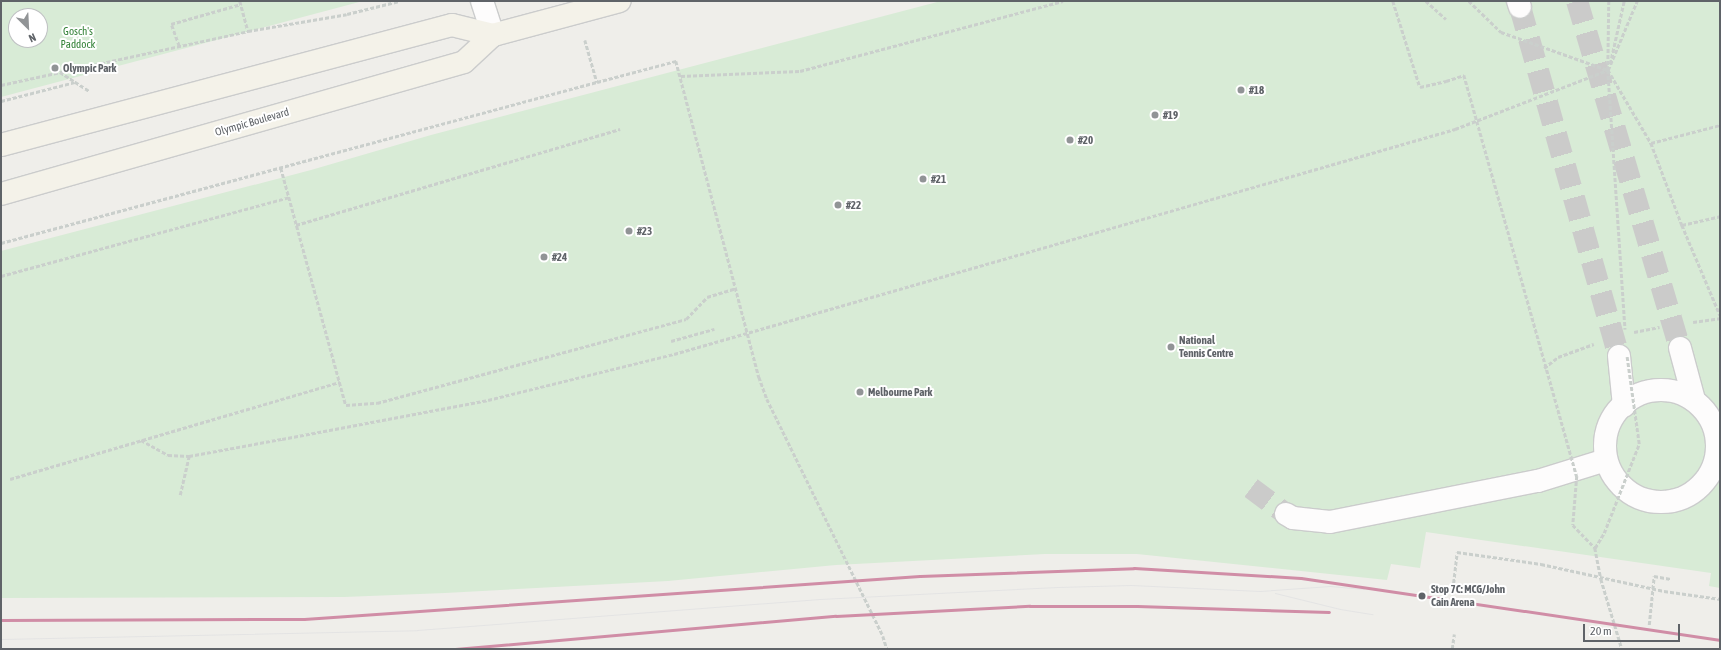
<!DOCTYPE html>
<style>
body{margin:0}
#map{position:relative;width:1721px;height:650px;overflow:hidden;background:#efeeea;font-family:"Asap Condensed",sans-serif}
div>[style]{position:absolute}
.green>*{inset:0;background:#d8ebd6}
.minor-tunnel>*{height:22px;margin-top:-11px;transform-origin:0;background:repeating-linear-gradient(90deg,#cbcbca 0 22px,transparent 0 33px)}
.path>*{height:2.5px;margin-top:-1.25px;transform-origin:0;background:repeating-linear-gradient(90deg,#cacfcc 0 4px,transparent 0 6px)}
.roads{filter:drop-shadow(1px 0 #cbcccc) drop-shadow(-1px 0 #cbcccc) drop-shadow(0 1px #cbcccc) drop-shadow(0 -1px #cbcccc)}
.minor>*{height:22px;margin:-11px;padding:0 11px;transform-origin:11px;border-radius:11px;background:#fdfcfc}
.minor>.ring{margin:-11px;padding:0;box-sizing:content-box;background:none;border:22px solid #fdfcfc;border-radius:50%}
.major>*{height:22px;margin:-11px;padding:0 11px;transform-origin:11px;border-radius:11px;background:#f4f2e9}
.tram>*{height:1px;margin:-0.5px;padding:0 0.5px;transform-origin:0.5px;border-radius:0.5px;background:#e4e4e4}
.path-bridge>*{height:2.5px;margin-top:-1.25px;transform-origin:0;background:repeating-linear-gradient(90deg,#cacfcc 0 4px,transparent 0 6px)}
.tram-1>*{height:3px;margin:-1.5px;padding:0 1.5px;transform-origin:1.5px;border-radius:1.5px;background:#d08da6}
.dots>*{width:11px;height:11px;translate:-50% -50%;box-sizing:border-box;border:2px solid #fff;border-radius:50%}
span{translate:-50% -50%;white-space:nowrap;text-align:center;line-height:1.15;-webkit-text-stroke:4px #fff;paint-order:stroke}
.park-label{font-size:11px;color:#348238}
.poi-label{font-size:11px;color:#5f6368;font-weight:700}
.left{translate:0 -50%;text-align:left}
.street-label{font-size:11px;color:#5f6368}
.stop-label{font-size:11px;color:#5f6368;font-weight:700}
.frame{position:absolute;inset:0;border:2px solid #5f6368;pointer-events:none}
.north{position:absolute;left:8px;top:8px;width:40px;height:40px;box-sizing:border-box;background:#fff;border:1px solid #bfc1c3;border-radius:50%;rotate:156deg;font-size:11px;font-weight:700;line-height:16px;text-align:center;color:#5f6368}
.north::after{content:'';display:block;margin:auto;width:14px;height:18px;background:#919496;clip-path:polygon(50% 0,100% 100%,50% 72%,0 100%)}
.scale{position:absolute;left:1583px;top:624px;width:97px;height:18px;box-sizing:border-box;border:2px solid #5f6368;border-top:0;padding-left:5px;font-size:12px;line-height:14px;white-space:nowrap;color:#5f6368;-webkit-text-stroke:3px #fff;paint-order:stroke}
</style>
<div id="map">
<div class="green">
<i style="clip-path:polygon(evenodd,1px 1px,363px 1px,1px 97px,1px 1px,16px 16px,40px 16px,40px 40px,16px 40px,16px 16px)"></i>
<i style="clip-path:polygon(941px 1px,1720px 1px,1720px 588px,1709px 586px,1711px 573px,1426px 532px,1420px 568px,1391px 564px,1387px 580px,1137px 554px,1045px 554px,836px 565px,668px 581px,445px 593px,344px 597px,1px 598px,1px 251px,311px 170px,431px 135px)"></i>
</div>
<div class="minor-tunnel">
<i style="left:1577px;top:1px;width:362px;rotate:73.5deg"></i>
<i style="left:1520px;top:7px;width:363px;rotate:74.2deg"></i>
<i style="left:1251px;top:488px;width:44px;rotate:36.6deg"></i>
</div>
<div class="path">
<i style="left:240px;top:1px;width:31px;rotate:75deg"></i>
<i style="left:1393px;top:1px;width:90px;rotate:72.6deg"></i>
<i style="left:1420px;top:87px;width:27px;rotate:-13deg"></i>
<i style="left:1426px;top:1px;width:27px;rotate:42deg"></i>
<i style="left:1469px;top:1px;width:45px;rotate:44.1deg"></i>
<i style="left:1501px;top:32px;width:114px;rotate:19.6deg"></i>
<i style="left:1608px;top:70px;width:260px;rotate:86.2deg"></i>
<i style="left:1609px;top:1px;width:69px;rotate:90.8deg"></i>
<i style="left:1608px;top:70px;width:85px;rotate:59.5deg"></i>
<i style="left:1651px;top:143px;width:88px;rotate:69.3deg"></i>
<i style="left:1682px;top:225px;width:98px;rotate:67.1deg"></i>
<i style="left:585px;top:40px;width:44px;rotate:74.1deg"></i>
<i style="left:597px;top:82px;width:82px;rotate:-14.9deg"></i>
<i style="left:676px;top:61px;width:327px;rotate:75.3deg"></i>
<i style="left:179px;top:46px;width:23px;rotate:-110deg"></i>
<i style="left:171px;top:24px;width:73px;rotate:-15.9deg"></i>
<i style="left:1610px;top:64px;width:65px;rotate:-77.5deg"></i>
<i style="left:60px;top:72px;width:35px;rotate:33deg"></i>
<i style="left:681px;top:76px;width:119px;rotate:-2.4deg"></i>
<i style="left:800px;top:71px;width:272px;rotate:-14.9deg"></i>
<i style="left:1px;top:85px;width:253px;rotate:-12.3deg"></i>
<i style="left:248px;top:31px;width:100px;rotate:-9.7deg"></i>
<i style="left:347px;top:14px;width:54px;rotate:-14deg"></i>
<i style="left:1px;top:101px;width:76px;rotate:-14.4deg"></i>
<i style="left:1455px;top:129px;width:164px;rotate:-21.1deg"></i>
<i style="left:1608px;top:70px;width:75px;rotate:-67.2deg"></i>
<i style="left:1651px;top:143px;width:71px;rotate:-14.6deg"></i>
<i style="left:281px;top:168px;width:246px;rotate:74.7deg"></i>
<i style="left:346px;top:405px;width:31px;rotate:-4deg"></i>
<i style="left:377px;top:403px;width:320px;rotate:-15.2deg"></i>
<i style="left:686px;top:319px;width:30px;rotate:-46deg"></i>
<i style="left:707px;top:297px;width:30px;rotate:-17deg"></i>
<i style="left:296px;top:225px;width:338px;rotate:-16.5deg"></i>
<i style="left:1682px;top:225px;width:39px;rotate:-13deg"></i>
<i style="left:1px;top:243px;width:617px;rotate:-15.12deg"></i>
<i style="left:1px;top:276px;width:299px;rotate:-15.3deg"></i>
<i style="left:1693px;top:322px;width:27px;rotate:-8deg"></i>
<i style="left:1634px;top:332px;width:26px;rotate:-11deg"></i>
<i style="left:671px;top:341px;width:45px;rotate:-15.6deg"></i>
<i style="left:1544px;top:368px;width:18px;rotate:-38deg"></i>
<i style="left:1558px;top:357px;width:38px;rotate:-20deg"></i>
<i style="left:141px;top:440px;width:31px;rotate:29deg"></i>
<i style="left:168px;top:455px;width:21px;rotate:3deg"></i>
<i style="left:10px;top:479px;width:344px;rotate:-16.4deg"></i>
<i style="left:180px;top:495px;width:40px;rotate:-77deg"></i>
<i style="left:189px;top:456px;width:95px;rotate:-10.4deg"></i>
<i style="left:1573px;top:525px;width:32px;rotate:46deg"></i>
<i style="left:1595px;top:548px;width:32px;rotate:79deg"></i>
<i style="left:1601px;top:579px;width:73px;rotate:73.3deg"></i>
<i style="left:1664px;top:591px;width:57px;rotate:8.1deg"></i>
<i style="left:1452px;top:595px;width:43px;rotate:-83.4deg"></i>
<i style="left:1457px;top:552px;width:85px;rotate:8.1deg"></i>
<i style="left:1649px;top:625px;width:49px;rotate:-84.2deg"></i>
<i style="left:1654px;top:576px;width:17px;rotate:10deg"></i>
<i style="left:1452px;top:649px;width:15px;rotate:-82deg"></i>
</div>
<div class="roads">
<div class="minor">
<i style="left:482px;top:1px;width:36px;rotate:72deg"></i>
<i style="left:1518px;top:1px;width:6px;rotate:72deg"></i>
<i style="left:1680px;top:348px;width:54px;rotate:74.9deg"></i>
<i style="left:1619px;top:356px;width:50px;rotate:84.3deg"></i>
<i class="ring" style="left:1605px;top:390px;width:90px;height:90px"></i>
<i style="left:1286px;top:514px;width:8px;rotate:30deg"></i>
<i style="left:1293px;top:518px;width:37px;rotate:6deg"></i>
<i style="left:1330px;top:522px;width:212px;rotate:-11.2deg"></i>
<i style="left:1538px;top:481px;width:71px;rotate:-17.2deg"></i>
</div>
<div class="major">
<i style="left:1px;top:145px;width:467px;rotate:-14.9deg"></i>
<i style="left:452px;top:25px;width:42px;rotate:13.7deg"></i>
<i style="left:493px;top:35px;width:131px;rotate:-15deg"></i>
<i style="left:1px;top:194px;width:481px;rotate:-15.9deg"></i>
<i style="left:464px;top:62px;width:40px;rotate:-43deg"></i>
</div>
</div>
<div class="tram">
<i style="left:1275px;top:593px;width:67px;rotate:13.8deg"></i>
<i style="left:1340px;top:609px;width:33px;rotate:9deg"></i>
<i style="left:1px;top:639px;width:416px;rotate:-1.2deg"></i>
<i style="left:417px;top:630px;width:404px;rotate:-4.4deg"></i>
<i style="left:820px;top:599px;width:238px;rotate:-2.9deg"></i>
<i style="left:1058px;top:587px;width:73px;rotate:-1.6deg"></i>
<i style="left:1131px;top:585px;width:129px;rotate:2.7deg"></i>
<i style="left:1260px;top:591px;width:70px;rotate:-4.1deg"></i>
<i style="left:1330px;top:586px;width:34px;rotate:5deg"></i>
</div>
<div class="path-bridge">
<i style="left:1446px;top:81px;width:19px;rotate:-18deg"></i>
<i style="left:1464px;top:75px;width:417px;rotate:74.3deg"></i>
<i style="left:1577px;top:476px;width:49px;rotate:94.7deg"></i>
<i style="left:759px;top:377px;width:23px;rotate:70deg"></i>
<i style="left:767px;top:399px;width:264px;rotate:63.9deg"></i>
<i style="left:883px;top:636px;width:14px;rotate:73deg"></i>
<i style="left:282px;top:439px;width:210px;rotate:-10.7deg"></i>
<i style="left:488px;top:400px;width:192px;rotate:-13.9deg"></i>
<i style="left:674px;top:354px;width:813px;rotate:-16.07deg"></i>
<i style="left:1595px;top:548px;width:17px;rotate:-59deg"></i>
<i style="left:1604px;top:533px;width:96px;rotate:-68.5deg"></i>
<i style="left:1639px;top:444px;width:88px;rotate:-97.9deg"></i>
<i style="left:1541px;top:564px;width:126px;rotate:12.4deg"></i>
</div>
<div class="tram-1">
<i style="left:1px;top:620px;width:303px;rotate:-0.2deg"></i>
<i style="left:304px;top:619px;width:617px;rotate:-3.99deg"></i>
<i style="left:920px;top:576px;width:214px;rotate:-2.1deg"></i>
<i style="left:1134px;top:568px;width:167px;rotate:3.4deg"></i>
<i style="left:1301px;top:578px;width:424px;rotate:8.4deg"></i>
<i style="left:455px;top:649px;width:382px;rotate:-5deg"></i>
<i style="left:836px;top:616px;width:194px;rotate:-3deg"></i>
<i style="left:1030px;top:606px;width:107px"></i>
<i style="left:1137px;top:606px;width:192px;rotate:1.8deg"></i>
</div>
<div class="dots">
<i style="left:55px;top:68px;background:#919496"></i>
<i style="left:1241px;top:90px;background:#919496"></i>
<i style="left:1155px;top:115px;background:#919496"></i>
<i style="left:1070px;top:140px;background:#919496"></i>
<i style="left:923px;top:179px;background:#919496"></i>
<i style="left:838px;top:205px;background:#919496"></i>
<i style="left:629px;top:231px;background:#919496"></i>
<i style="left:544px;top:257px;background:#919496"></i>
<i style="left:1171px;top:347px;background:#919496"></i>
<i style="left:860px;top:392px;background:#919496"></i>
<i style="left:1422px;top:596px;background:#5f6368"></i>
</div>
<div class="park-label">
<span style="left:78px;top:38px">Gosch's<br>Paddock</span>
</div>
<div class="poi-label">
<span class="left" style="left:63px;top:68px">Olympic Park</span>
<span class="left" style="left:1249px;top:90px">#18</span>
<span class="left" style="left:1163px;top:115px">#19</span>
<span class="left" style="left:1078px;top:140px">#20</span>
<span class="left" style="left:931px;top:179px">#21</span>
<span class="left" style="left:846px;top:205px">#22</span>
<span class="left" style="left:637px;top:231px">#23</span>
<span class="left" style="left:552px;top:257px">#24</span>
<span class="left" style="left:1179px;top:347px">National<br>Tennis Centre</span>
<span class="left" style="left:868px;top:392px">Melbourne Park</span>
</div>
<div class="street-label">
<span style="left:252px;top:122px;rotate:-16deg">Olympic Boulevard</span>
</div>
<div class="stop-label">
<span class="left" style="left:1431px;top:596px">Stop 7C: MCG/John<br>Cain Arena</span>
</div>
<div class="frame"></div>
<div class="north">N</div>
<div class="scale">20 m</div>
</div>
